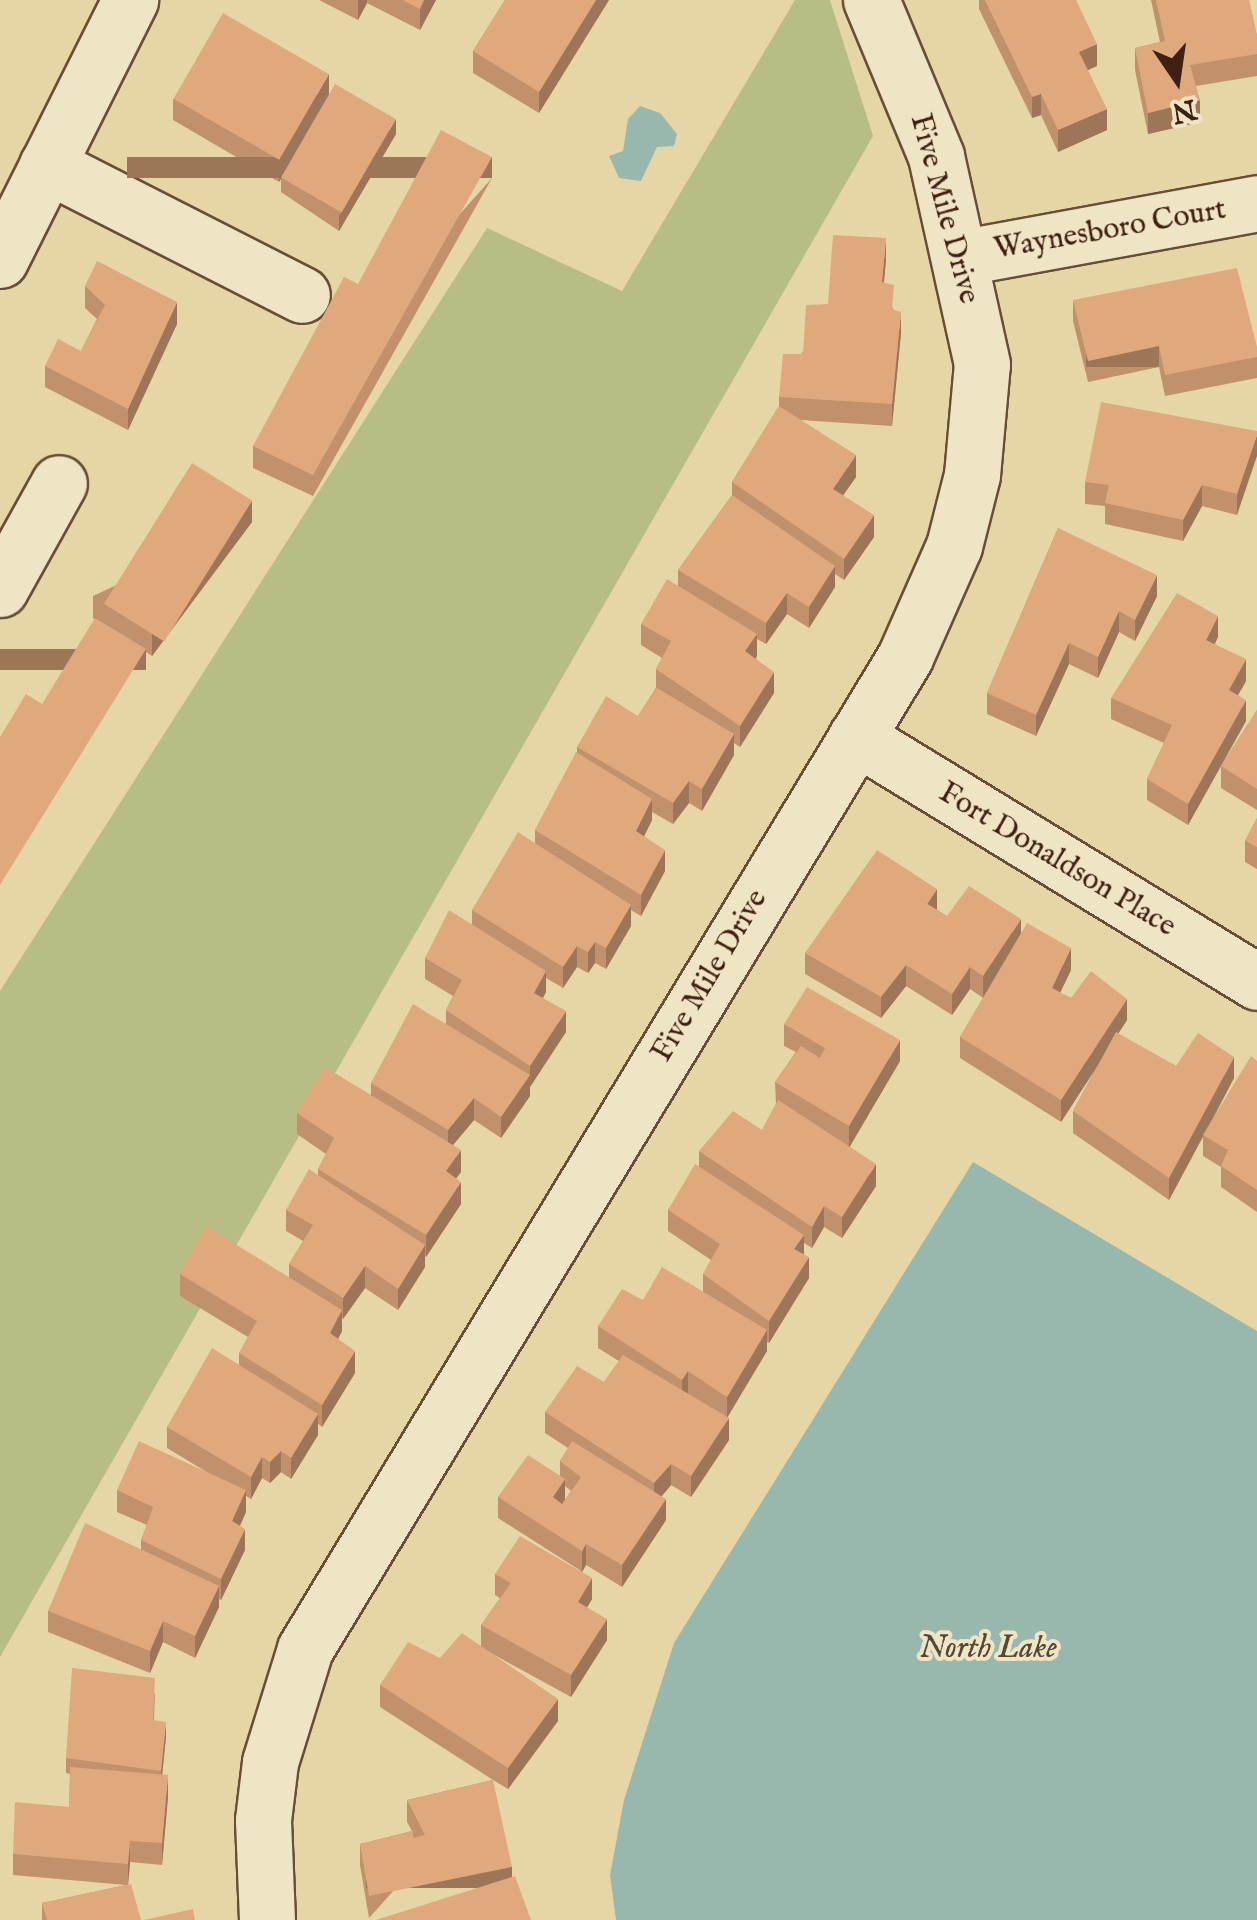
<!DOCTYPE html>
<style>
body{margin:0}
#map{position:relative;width:1257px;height:1920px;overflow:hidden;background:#e7d6a5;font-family:"IM FELL English",serif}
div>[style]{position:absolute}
.green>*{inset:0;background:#b7bd85}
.water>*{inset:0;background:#98b8ad}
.roads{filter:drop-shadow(2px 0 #684e36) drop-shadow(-2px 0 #684e36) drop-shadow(0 2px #684e36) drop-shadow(0 -2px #684e36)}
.minor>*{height:55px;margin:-27.5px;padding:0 27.5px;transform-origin:27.5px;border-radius:27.5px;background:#efe4c4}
.wall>*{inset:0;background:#c1916c}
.shaded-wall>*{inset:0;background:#9d7658;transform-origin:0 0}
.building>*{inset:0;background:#e0a97d;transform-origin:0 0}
span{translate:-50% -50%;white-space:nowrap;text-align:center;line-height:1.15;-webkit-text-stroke:8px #efe4c4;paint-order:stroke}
.street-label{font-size:30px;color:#3e2111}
.water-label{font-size:32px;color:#544738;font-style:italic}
.north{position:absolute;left:1127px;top:30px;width:100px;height:100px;-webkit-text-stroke:8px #efe4c4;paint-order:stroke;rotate:167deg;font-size:28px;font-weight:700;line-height:40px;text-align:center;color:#3e2111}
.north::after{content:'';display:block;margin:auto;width:35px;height:45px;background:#3e2111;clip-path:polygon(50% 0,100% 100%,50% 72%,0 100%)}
</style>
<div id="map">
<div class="green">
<i style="clip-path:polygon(795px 0,830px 0,873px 136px,0 1657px,0 991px,487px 228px,622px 291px)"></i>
</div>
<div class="water">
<i style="clip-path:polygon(640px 106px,660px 113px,677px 134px,674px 146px,657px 147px,641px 181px,619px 178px,609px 156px,623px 151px,628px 119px)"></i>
<i style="clip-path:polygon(973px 1162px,1257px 1331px,1257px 1920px,616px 1920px,610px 1875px,624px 1800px,674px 1643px)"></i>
</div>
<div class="roads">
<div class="minor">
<i style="left:47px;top:165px;width:286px;rotate:27deg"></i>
<i style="left:964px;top:257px;width:298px;rotate:-10.4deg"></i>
<i style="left:0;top:260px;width:291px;rotate:-63.4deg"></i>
<i style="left:0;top:589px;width:121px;rotate:-60.9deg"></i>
<i style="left:856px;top:737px;width:470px;rotate:31.4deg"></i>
<i style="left:267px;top:1920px;width:100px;rotate:-92.3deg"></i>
<i style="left:263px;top:1820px;width:58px;rotate:-83.1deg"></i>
<i style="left:270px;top:1762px;width:118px;rotate:-72.8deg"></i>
<i style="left:305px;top:1649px;width:1159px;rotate:-58.83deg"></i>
<i style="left:905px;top:657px;width:121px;rotate:-66.2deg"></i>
<i style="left:954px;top:546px;width:73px;rotate:-75.8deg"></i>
<i style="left:972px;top:475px;width:111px;rotate:-84.9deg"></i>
<i style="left:982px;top:364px;width:213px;rotate:-102.5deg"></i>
<i style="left:936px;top:156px;width:169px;rotate:-112.6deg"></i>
</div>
</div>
<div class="wall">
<i style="clip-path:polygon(319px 0,436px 0,420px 30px,367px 3px,358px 20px)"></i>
<i style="clip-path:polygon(505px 0,609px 0,539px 113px,473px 73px,473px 51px)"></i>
<i style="clip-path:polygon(979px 0,1076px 0,1097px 66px,1087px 70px,1107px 130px,1058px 152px,1041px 115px,1032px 118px,979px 9px)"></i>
<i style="clip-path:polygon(1151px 0,1249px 0,1257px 36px,1257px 76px,1196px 86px,1200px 122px,1148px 134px,1135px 70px,1135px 48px,1160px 42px)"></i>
<i style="clip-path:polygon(329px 94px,396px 134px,339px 231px,281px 192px,281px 179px,279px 182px,173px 120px,173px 99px)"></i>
<i style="clip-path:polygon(492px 178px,313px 496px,253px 468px,253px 446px)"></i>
<i style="clip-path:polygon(886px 259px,884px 282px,901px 333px,892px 426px,801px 420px,856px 477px,843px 495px,874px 537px,844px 580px,835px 574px,835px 587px,809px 628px,787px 614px,766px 644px,757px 639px,757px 656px,756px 658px,774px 693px,740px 747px,734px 743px,734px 755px,702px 811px,689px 803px,673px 824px,652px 812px,652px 820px,644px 836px,665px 871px,641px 916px,631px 910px,631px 926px,606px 969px,595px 963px,588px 973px,577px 967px,563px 988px,546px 978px,546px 992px,543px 998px,566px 1032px,530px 1087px,530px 1096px,501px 1138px,474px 1120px,453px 1145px,461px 1172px,456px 1178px,461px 1204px,426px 1257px,425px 1256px,425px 1267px,398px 1310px,365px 1288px,343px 1319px,342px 1318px,342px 1331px,338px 1339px,355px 1373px,322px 1427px,318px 1424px,318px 1435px,291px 1479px,281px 1472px,270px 1483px,262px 1478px,251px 1499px,246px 1496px,246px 1512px,240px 1526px,245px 1550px,221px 1600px,219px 1599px,219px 1607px,195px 1658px,163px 1642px,150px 1673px,48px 1632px,48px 1611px,141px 1550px,141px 1540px,147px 1525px,117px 1512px,117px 1490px,210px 1474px,167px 1448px,167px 1427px,239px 1365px,239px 1353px,248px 1337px,180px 1296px,180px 1274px,289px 1278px,289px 1264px,303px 1241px,286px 1231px,286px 1210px,318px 1175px,318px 1169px,326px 1154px,297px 1134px,297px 1113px,371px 1095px,371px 1083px,446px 1023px,446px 1010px,453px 996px,425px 979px,425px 958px,472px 924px,472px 910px,535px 843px,535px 830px,577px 752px,577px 747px,638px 716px,656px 688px,656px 669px,662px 658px,641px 645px,641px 624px,678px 585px,678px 570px,732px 495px,732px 482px,779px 406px,779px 397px,828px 304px)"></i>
<i style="clip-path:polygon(85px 286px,177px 324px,128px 430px,45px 387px,45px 366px,81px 351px,97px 319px,85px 308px)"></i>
<i style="clip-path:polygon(1073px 300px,1257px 347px,1257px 378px,1165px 396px,1159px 367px,1088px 382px,1073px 321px)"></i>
<i style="clip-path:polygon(1257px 431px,1237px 515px,1202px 506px,1183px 541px,1105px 524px,1105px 506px,1085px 504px,1085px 482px)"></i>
<i style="clip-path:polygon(252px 522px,152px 656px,146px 652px,146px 670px,93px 618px,93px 596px)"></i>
<i style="clip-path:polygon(1058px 528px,1157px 596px,1135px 641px,1119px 632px,1098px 678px,1069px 664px,1036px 736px,987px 714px,987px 693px)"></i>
<i style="clip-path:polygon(1218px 637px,1215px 644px,1246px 681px,1238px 695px,1246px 721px,1188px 825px,1147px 800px,1147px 779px,1164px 743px,1111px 719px,1111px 698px)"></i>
<i style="clip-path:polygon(1257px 710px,1257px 810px,1221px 788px,1221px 766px)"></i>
<i style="clip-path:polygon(1257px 818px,1257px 869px,1245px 862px,1245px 841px)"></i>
<i style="clip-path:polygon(937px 910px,947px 916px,1021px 934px,1071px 970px,1060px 993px,1071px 998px,1127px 1020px,1118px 1034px,1176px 1066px,1234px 1078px,1213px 1119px,1257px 1061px,1257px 1212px,1221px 1187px,1221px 1167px,1203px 1156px,1203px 1137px,1169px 1200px,1073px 1133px,1073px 1111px,1095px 1070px,1061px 1122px,960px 1058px,960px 1037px,983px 998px,970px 989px,952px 1015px,906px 986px,881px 1018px,805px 974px,805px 953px)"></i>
<i style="clip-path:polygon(evenodd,784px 1024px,900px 1061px,849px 1147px,876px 1186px,842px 1238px,824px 1227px,812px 1248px,804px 1243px,804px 1254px,809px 1278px,769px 1343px,767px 1342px,767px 1351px,727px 1417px,729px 1440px,691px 1497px,671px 1485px,662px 1496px,666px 1520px,622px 1587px,586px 1565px,582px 1572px,592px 1599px,587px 1607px,607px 1640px,571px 1697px,487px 1651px,558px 1721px,508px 1789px,493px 1780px,369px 1918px,360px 1865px,360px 1844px,412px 1831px,407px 1822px,407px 1800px,493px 1780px,380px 1707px,380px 1685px,440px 1658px,481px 1646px,481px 1625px,500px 1598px,495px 1595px,495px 1574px,581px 1571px,498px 1518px,498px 1497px,560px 1476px,560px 1461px,568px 1448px,545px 1433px,545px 1412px,604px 1382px,619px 1361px,598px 1348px,598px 1326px,643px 1300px,703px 1292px,703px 1274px,711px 1260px,668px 1231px,668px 1210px,699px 1166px,699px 1151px,762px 1130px,776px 1104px,775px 1082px,796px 1052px,784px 1046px,784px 1024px,565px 1486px,571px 1491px,565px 1500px,565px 1486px)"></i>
<i style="clip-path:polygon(155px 1693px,154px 1720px,166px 1737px,162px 1775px,168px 1797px,162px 1865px,130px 1862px,128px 1885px,141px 1920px,42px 1920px,42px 1903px,126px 1885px,13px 1875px,13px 1854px,69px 1807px,70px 1774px,66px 1773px,66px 1758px)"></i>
</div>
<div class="shaded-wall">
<i style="clip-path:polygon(358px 0,367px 0,367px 3px,358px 20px)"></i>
<i style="clip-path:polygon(424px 0,436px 0,420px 30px,420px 9px)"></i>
<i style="clip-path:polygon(596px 0,609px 0,539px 113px,539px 92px)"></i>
<i style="clip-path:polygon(1097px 44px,1097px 66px,1079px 74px,1079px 52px)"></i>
<i style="clip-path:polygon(329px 74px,329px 96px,279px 182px,279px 160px)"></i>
<i style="clip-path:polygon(1041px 94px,1041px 115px,1032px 118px,1032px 97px)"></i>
<i style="clip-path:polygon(1200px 100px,1200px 122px,1148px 134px,1148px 113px)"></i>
<i style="clip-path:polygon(1107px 109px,1107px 130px,1058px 152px,1058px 130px)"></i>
<i style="clip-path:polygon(396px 119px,396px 134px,339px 231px,339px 216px)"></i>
<i style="left:492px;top:157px;width:21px;height:365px;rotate:90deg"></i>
<i style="clip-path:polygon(886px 238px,886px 259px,882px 303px,882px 282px)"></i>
<i style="clip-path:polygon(177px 302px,177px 324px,128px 430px,128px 409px)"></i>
<i style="clip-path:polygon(901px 312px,901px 333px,892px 426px,892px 404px)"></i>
<i style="left:1159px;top:346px;width:21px;height:73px;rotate:90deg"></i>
<i style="clip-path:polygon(1257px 435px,1257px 456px,1237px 515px,1237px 494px)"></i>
<i style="clip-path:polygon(856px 455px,856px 477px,833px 510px,833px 489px)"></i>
<i style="clip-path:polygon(1202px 485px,1202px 506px,1183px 541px,1183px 520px)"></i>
<i style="clip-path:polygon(252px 501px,252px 522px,152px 656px,152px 635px)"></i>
<i style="clip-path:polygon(874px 515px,874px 537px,844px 580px,844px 559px)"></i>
<i style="clip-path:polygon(835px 566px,835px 587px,809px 628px,809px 607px)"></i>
<i style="clip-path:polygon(1157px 575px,1157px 596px,1135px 641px,1135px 620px)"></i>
<i style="clip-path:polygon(787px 593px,787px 614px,766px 644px,766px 623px)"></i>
<i style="clip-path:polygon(1119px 611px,1119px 632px,1098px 678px,1098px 657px)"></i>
<i style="clip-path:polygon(1218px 616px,1218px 637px,1206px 661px,1206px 640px)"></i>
<i style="clip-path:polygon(757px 634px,757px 656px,745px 673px,745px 651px)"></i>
<i style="clip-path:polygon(1069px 643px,1069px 664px,1036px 736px,1036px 715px)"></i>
<i style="left:146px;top:649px;width:21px;height:278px;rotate:90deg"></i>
<i style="clip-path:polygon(1246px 659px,1246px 681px,1229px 711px,1229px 690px)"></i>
<i style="clip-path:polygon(774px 672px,774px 693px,740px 747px,740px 726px)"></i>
<i style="clip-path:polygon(1246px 700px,1246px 721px,1188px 825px,1188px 804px)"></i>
<i style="clip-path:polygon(734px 734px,734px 755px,702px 811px,702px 789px)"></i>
<i style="clip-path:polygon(689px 781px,689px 803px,673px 824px,673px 803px)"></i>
<i style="clip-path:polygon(652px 799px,652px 820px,636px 853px,636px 831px)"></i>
<i style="clip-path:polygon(665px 850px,665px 871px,641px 916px,641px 895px)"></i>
<i style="clip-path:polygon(937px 889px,937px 910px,927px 904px)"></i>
<i style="clip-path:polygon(631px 905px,631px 926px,606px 969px,606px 948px)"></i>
<i style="clip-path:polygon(1021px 919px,1021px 941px,983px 998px,983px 976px)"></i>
<i style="clip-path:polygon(595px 942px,595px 963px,588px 973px,588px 952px)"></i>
<i style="clip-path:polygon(577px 946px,577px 967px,563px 988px,563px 967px)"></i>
<i style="clip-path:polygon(1071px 948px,1071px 970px,1052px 1009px,1052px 988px)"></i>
<i style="clip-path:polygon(906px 965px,906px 986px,881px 1018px,881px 997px)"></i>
<i style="clip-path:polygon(970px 967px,970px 989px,952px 1015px,952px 994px)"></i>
<i style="clip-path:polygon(546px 971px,546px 992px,534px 1014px,534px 993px)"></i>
<i style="clip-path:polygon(1127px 999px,1127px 1020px,1061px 1122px,1061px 1100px)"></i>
<i style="clip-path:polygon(566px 1011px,566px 1032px,530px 1087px,530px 1096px,501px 1138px,501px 1117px,530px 1075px,530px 1066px)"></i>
<i style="clip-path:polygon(900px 1040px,900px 1061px,849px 1148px,849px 1126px)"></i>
<i style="clip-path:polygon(1234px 1057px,1234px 1078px,1169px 1200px,1169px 1178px)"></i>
<i style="clip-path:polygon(474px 1098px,474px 1120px,448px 1151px,448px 1130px)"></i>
<i style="clip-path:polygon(461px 1150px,461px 1172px,446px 1192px,446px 1171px)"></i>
<i style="clip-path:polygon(876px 1164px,876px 1186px,842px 1238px,842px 1217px)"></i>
<i style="clip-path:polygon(461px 1182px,461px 1204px,426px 1257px,426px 1235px)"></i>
<i style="clip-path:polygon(824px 1206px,824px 1227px,812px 1248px,812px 1227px)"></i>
<i style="clip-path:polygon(804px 1235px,804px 1256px,794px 1249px)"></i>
<i style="clip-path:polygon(425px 1245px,425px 1267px,398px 1310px,398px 1289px)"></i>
<i style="clip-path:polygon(809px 1257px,809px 1278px,769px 1343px,769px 1321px)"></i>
<i style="clip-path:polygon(365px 1266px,365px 1288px,343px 1319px,343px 1298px)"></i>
<i style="clip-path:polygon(342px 1310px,342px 1331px,330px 1355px,330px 1333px)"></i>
<i style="clip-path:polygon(767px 1330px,767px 1351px,727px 1418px,727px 1397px)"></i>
<i style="clip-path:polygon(355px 1351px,355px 1373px,322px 1427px,322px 1405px)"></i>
<i style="clip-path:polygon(688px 1371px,688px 1392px,682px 1402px,682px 1380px)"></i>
<i style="clip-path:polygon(318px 1414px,318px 1435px,291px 1479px,291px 1458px)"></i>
<i style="clip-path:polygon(729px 1418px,729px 1440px,691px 1497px,691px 1476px)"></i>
<i style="clip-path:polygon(281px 1451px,281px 1472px,270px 1483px,270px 1462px)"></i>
<i style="clip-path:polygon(262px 1457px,262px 1478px,251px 1499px,251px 1477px)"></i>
<i style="clip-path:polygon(671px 1464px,671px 1485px,654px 1505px,654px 1483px)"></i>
<i style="clip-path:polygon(565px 1479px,565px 1501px,553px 1518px,553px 1497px)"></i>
<i style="clip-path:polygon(246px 1490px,246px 1512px,232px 1543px,232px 1521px)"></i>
<i style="clip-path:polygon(666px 1499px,666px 1520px,622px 1587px,622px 1565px)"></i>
<i style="clip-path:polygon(245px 1529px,245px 1550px,221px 1600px,221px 1579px)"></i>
<i style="clip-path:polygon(586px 1544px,586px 1565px,582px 1572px,582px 1551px)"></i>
<i style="clip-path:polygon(592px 1578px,592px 1599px,578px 1623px,578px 1602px)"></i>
<i style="clip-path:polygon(219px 1586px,219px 1607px,195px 1658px,195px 1636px)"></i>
<i style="clip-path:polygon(607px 1619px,607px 1640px,571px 1697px,571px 1675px)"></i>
<i style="clip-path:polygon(163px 1621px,163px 1642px,150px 1673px,150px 1651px)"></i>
<i style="clip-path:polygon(558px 1699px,558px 1721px,508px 1789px,508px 1768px)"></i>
<i style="clip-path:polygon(166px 1722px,166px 1737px,161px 1786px,161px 1771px)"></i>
<i style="clip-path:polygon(168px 1775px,168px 1797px,162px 1865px,162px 1843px)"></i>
<i style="clip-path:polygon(130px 1841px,130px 1862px,128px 1885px,128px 1864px)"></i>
<i style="left:512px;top:1867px;width:21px;height:146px;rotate:90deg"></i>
</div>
<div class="building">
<i style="clip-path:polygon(403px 0,424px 0,420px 9px)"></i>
<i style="clip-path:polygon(505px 0,596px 0,539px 92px,473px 51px)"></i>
<i style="clip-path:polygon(985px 0,1076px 0,1097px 44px,1079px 52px,1107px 109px,1058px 130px,1041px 94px,1032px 97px)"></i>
<i style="clip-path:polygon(1156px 0,1249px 0,1257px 36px,1257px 54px,1190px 65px,1200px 100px,1148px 113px,1135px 48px,1165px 41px)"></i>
<i style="left:223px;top:13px;width:122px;height:99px;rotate:30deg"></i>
<i style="left:335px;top:84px;width:70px;height:108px;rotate:30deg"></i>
<i style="clip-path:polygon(441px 130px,492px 157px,313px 475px,253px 446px,344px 277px,358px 284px)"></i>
<i style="clip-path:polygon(833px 235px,886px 238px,882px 282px,894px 285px,892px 309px,901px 312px,892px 404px,779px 397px,783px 354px,803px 354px,806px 305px,828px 304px)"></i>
<i style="clip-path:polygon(97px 261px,177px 302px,128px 409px,45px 366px,58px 339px,81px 351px,105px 305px,85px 286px)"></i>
<i style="clip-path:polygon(1237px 268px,1257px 347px,1257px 357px,1165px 375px,1159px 346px,1088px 361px,1073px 300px)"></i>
<i style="clip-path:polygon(1101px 402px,1257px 431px,1257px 435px,1237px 494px,1202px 485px,1183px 520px,1105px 503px,1109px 485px,1085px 482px)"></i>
<i style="clip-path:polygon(779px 406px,856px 455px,833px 489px,874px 515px,844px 559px,732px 482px)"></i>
<i style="left:192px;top:463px;width:71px;height:166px;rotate:32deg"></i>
<i style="clip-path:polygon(732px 495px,835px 566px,809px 607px,787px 593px,766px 623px,678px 570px)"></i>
<i style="clip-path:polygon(1058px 528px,1157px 575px,1135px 620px,1119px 611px,1098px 657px,1069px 643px,1036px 715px,987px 693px)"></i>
<i style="clip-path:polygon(667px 579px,757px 634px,745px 651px,774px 672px,740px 726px,656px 669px,671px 641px,641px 624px)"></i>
<i style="clip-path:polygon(1177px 593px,1218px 616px,1206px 640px,1246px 659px,1229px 690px,1246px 700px,1188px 804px,1147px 779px,1172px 725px,1111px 698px)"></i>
<i style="clip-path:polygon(95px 618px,146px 649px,0 885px,0 737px,26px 694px,42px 704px)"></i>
<i style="clip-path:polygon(657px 688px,734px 734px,702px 789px,689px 781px,673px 803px,577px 747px,606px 696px,638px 716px)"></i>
<i style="clip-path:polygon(1257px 710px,1257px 789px,1221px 766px)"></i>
<i style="clip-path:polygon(576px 752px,652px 799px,636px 831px,665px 850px,641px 895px,535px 830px)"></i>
<i style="clip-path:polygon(1257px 818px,1257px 847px,1245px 841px)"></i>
<i style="clip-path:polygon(518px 832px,631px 905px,606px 948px,595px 942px,588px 952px,577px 946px,563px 967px,472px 910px)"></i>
<i style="clip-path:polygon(877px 850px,937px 889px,927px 904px,947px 916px,969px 886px,1021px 919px,983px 976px,970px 967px,952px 994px,906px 965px,881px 997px,805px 953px)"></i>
<i style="clip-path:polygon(449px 910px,546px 971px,534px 993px,566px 1011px,530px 1066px,446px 1010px,462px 980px,425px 958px)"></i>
<i style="clip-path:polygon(1027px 923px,1071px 948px,1052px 988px,1071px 998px,1091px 971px,1127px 999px,1061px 1100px,960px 1037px)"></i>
<i style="clip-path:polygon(807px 987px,900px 1040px,849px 1126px,775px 1082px,801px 1046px,820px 1058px,825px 1048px,784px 1024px)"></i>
<i style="clip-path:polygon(413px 1004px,530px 1075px,501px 1117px,474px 1098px,448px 1130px,371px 1083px)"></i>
<i style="clip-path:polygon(1116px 1032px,1176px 1066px,1198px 1033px,1234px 1057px,1169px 1178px,1073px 1111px)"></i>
<i style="clip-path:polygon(1251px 1056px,1257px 1061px,1257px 1190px,1221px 1166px,1228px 1150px,1203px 1135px)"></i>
<i style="clip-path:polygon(325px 1067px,461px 1150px,446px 1171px,461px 1182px,426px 1235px,318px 1169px,334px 1138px,297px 1113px)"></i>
<i style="clip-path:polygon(778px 1100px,876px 1164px,842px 1217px,824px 1206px,812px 1227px,699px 1151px,733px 1111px,762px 1130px)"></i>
<i style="clip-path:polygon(695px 1164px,804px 1235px,794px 1249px,809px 1257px,769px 1321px,703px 1274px,720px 1244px,668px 1210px)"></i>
<i style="clip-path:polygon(309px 1169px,425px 1245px,398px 1289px,365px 1266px,343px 1298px,289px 1264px,313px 1225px,286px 1210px)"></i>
<i style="clip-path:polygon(206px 1226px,342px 1310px,330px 1333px,355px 1351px,322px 1405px,239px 1353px,257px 1321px,180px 1274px)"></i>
<i style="clip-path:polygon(662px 1267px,767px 1330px,727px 1397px,688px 1371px,682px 1380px,598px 1326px,622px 1289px,643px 1300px)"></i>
<i style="clip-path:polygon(212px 1348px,318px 1414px,291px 1458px,281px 1451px,270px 1462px,262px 1457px,251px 1477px,167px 1427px)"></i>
<i style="clip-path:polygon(623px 1355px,729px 1418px,691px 1476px,671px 1464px,654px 1483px,545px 1412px,577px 1366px,604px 1382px)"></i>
<i style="clip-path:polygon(139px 1441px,246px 1490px,232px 1521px,245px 1529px,221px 1579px,141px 1540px,153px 1507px,117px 1490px)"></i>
<i style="clip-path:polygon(572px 1441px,666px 1499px,622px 1565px,586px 1544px,582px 1551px,498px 1497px,528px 1455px,565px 1479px,553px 1497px,562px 1504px,581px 1477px,560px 1461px)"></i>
<i style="clip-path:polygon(85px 1523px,219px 1586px,195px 1636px,163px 1621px,150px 1651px,48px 1611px)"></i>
<i style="clip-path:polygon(520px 1536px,592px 1578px,578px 1602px,607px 1619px,571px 1675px,481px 1625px,511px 1583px,495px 1574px)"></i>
<i style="clip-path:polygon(462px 1633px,558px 1699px,508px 1768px,380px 1685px,408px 1642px,440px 1658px)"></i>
<i style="clip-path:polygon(72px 1668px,155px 1678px,153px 1720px,166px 1722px,161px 1771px,66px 1758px)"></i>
<i style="clip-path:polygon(70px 1767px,168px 1775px,162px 1843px,130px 1841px,128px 1864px,13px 1854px,15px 1802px,69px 1807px)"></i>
<i style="clip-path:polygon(493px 1780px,512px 1867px,369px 1896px,360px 1844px,413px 1831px,413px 1838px,425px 1835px,407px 1800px)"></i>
<i style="clip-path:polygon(515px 1876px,531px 1920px,376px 1920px)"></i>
<i style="clip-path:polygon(131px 1884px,141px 1920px,47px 1920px,42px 1903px)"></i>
<i style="clip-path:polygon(193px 1909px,195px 1920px,144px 1920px)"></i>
</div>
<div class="street-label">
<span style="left:944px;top:209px;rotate:75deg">Five Mile Drive</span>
<span style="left:1110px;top:230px;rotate:-10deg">Waynesboro Court</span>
<span style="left:1057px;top:860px;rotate:31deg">Fort Donaldson Place</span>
<span style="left:710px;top:976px;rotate:-59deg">Five Mile Drive</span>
</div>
<div class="water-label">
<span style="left:988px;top:1649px">North Lake</span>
</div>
<div class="north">N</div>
</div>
